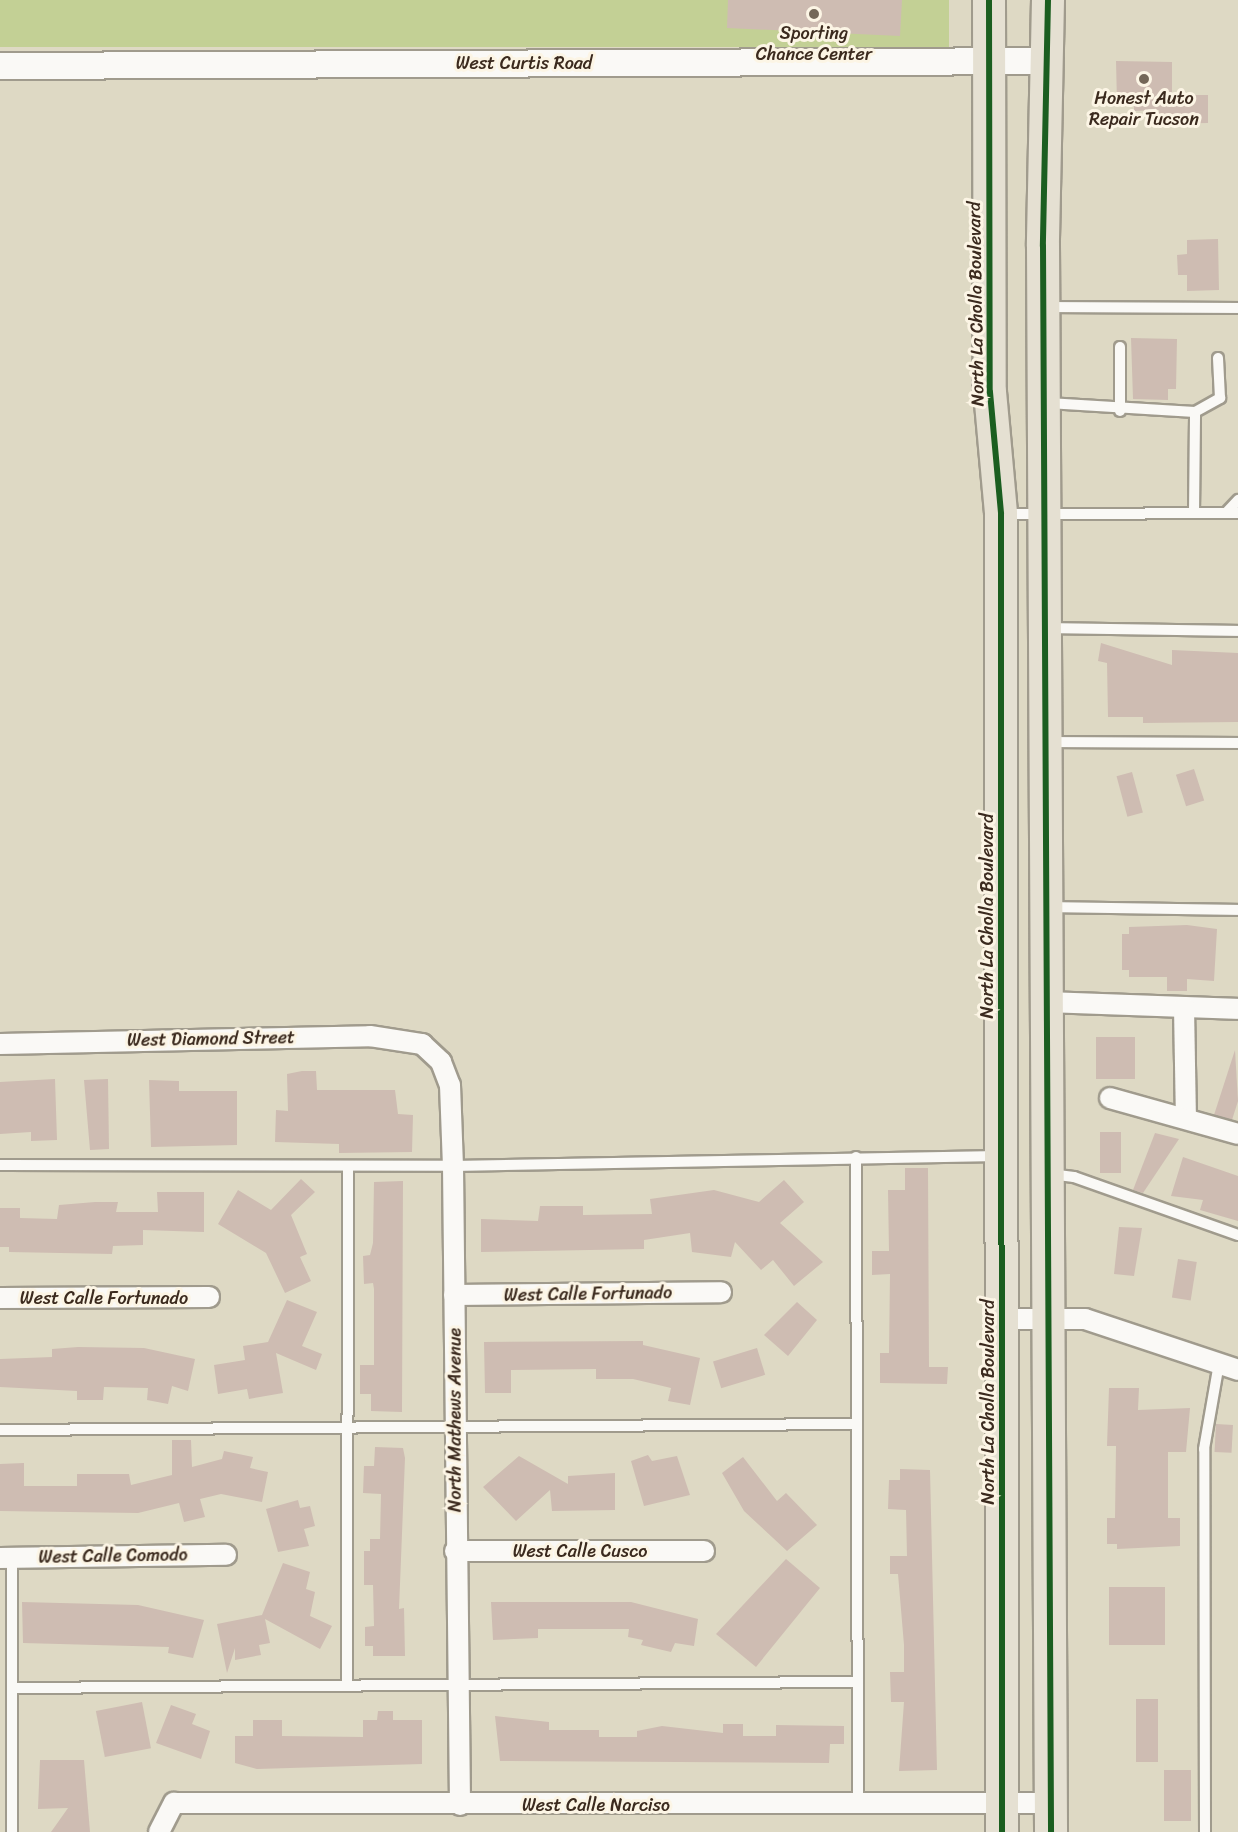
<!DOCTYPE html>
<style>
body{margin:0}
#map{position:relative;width:1238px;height:1832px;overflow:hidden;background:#ded9c4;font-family:Sriracha,sans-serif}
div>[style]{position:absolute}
.green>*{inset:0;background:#c3d095;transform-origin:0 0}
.building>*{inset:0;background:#cebcb2;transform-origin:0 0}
.roads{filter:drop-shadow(2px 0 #a09b8d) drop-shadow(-2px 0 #a09b8d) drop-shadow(0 2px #a09b8d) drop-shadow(0 -2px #a09b8d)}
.service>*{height:10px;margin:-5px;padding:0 5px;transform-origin:5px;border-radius:5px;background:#faf9f6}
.minor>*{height:20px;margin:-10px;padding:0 10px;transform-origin:10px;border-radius:10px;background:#faf9f6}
.tertiary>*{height:26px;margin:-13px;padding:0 13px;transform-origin:13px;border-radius:13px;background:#faf9f6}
.primary>*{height:32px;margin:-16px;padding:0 16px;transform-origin:16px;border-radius:16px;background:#e5e0d2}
.cycleway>*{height:6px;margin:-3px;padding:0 3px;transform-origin:3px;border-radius:3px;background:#1b5e20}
.dots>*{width:16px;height:16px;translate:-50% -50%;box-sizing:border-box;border:3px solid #fcf5e5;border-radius:50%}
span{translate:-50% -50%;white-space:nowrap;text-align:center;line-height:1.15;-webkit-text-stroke:6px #fcf5e5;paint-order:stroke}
.poi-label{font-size:18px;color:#3b2a1e}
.street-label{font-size:18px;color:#3b2a1e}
</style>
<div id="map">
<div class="green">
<i style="left:0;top:0;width:949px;height:47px"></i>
</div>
<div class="building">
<i style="clip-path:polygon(728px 0,902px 0,900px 36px,727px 28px)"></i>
<i style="clip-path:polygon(1116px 61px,1172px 62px,1172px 95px,1208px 95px,1208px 123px,1159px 124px,1159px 110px,1134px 111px,1134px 102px,1117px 103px)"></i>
<i style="clip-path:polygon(1218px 239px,1219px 290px,1187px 291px,1187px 275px,1178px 275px,1177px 255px,1187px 254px,1187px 240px)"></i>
<i style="clip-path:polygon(1131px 338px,1177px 339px,1176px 389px,1168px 389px,1168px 400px,1133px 399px)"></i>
<i style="clip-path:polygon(1101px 643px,1172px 665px,1172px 650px,1238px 653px,1238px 722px,1143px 723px,1143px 717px,1108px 717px,1107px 663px,1098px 661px)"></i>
<i style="left:1194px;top:769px;width:33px;height:19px;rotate:72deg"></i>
<i style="left:1132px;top:772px;width:42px;height:16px;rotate:75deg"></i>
<i style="clip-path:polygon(1187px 925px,1217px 929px,1214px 981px,1187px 979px,1187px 991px,1167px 991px,1167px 977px,1129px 977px,1129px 970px,1122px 970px,1122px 934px,1129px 934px,1129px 927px)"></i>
<i style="left:1096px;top:1037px;width:39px;height:42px"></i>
<i style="clip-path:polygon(1235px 1050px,1238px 1101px,1232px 1120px,1214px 1115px)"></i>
<i style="clip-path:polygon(302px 1071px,316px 1071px,317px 1090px,395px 1090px,398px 1114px,413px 1115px,412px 1152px,339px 1153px,339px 1144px,275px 1142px,276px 1110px,288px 1111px,287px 1074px)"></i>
<i style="clip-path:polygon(55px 1079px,57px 1140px,31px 1141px,31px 1132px,0 1134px,0 1082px)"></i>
<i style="clip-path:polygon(108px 1079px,109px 1149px,90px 1150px,84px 1080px)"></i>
<i style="clip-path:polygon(149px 1080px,179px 1081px,179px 1091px,237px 1091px,237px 1145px,151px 1147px)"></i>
<i style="left:1100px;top:1132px;width:21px;height:41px"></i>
<i style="clip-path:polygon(1155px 1133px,1179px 1139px,1143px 1193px,1133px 1190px)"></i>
<i style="clip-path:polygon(1183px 1157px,1238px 1176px,1238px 1221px,1200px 1210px,1203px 1200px,1171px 1196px)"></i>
<i style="clip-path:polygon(905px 1168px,928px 1168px,929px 1367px,948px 1367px,947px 1384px,880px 1383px,880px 1353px,889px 1353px,890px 1274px,872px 1275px,872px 1251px,889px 1251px,888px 1190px,905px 1190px)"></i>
<i style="clip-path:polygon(301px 1179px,315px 1192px,291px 1215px,307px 1254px,300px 1257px,311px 1281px,285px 1293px,266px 1253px,218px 1224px,238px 1190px,271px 1210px)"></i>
<i style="clip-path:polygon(784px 1180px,804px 1202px,780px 1223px,823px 1262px,794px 1286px,773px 1260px,761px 1270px,735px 1242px,731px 1257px,692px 1252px,690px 1233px,644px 1240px,644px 1249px,481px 1252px,481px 1219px,538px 1221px,540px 1206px,583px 1206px,583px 1215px,652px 1214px,650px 1199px,714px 1190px,759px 1202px)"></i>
<i style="clip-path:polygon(403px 1181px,402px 1412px,371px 1411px,371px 1394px,360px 1394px,360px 1365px,374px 1365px,374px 1289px,373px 1283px,364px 1284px,363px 1256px,370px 1255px,373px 1243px,374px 1182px)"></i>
<i style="clip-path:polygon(157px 1192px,204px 1192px,204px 1232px,143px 1230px,143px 1245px,113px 1246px,112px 1254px,9px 1252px,9px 1247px,0 1247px,0 1208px,20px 1208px,20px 1218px,57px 1219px,59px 1205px,95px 1202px,118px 1202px,116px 1212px,158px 1212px)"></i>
<i style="clip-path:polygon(1119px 1227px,1142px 1228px,1134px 1276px,1114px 1274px)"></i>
<i style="left:1178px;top:1259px;width:19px;height:39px;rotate:9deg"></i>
<i style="clip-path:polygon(287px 1300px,317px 1312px,302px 1346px,322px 1354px,316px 1370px,276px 1353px,283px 1393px,249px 1399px,247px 1389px,218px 1394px,214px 1365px,245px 1360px,243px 1346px,268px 1342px)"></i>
<i style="clip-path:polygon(797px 1302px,817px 1320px,788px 1356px,764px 1335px)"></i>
<i style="clip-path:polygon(643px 1341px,643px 1345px,700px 1358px,690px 1405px,668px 1401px,671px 1388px,633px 1379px,596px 1379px,596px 1369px,511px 1370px,511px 1393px,485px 1393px,484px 1342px)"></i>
<i style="clip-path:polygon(78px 1347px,144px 1348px,195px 1359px,188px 1391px,172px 1386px,168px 1404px,147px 1400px,148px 1388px,104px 1387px,103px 1400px,77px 1400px,77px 1391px,0 1387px,0 1359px,52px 1357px,52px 1349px)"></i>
<i style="left:757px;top:1348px;width:28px;height:46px;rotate:73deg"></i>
<i style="clip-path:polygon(1109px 1388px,1139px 1388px,1138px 1410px,1190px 1408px,1186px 1452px,1168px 1452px,1168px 1518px,1180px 1518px,1180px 1546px,1117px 1549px,1117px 1544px,1107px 1544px,1107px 1518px,1115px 1518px,1116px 1446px,1107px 1446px)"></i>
<i style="left:1216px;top:1424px;width:17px;height:28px;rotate:3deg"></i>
<i style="clip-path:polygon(172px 1440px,191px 1440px,192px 1467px,222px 1459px,224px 1451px,253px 1457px,250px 1468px,268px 1472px,262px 1502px,221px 1494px,200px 1499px,205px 1517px,184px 1522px,179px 1503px,138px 1513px,0 1511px,0 1464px,24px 1463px,24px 1486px,77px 1486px,77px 1474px,129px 1474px,131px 1485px,172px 1475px)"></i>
<i style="clip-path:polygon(375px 1447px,403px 1448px,405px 1458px,399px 1609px,404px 1608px,405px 1656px,373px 1656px,373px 1646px,365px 1646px,365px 1627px,374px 1626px,373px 1585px,364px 1585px,364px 1551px,370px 1551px,370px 1539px,380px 1539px,381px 1494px,363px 1493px,364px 1466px,374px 1466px)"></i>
<i style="clip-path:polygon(648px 1455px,652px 1461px,677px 1456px,690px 1495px,644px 1506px,631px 1461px)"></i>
<i style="clip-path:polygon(519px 1456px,568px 1484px,568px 1476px,615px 1473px,615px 1510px,552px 1511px,550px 1490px,516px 1521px,483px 1487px)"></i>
<i style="clip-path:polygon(743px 1457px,777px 1501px,786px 1493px,817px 1525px,787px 1551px,744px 1511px,722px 1473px)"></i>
<i style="clip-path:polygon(900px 1469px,930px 1470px,937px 1770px,899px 1771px,904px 1702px,891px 1702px,890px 1672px,904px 1672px,904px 1645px,898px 1574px,890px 1574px,890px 1556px,907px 1556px,906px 1510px,888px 1509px,889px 1480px,900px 1480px)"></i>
<i style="clip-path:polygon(298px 1500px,300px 1508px,310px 1506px,315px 1526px,304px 1529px,309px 1546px,278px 1552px,266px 1509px)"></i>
<i style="clip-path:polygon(786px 1559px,820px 1588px,756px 1667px,716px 1634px)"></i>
<i style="clip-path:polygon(283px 1563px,310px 1572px,306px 1589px,315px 1592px,310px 1616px,332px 1626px,320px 1649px,265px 1619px,270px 1643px,259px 1645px,261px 1655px,235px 1660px,235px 1648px,227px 1673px,217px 1624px,262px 1615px)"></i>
<i style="left:1165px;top:1587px;width:58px;height:56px;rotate:90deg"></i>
<i style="clip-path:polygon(22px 1602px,138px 1605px,204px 1620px,193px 1658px,168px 1653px,169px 1647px,23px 1643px)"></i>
<i style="clip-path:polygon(491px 1602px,631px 1602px,698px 1619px,694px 1646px,675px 1643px,671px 1652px,641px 1645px,643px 1640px,628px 1637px,629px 1629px,538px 1629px,538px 1638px,493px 1640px)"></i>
<i style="left:1136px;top:1699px;width:22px;height:63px"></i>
<i style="left:142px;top:1702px;width:47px;height:47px;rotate:79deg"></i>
<i style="clip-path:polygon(171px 1705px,196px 1714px,192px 1724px,210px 1731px,201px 1759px,156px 1743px)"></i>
<i style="clip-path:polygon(378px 1711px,393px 1711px,393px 1720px,422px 1720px,422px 1764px,257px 1769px,235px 1763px,235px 1736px,253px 1736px,253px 1720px,282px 1720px,282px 1736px,363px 1737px,363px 1720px,377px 1720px)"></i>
<i style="clip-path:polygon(495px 1716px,549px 1722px,549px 1730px,599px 1730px,599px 1737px,637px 1737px,637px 1731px,662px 1726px,723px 1733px,723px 1724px,743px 1724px,743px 1736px,776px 1736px,776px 1725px,844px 1726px,844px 1744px,830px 1744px,829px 1763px,500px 1761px)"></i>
<i style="clip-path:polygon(40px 1760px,84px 1760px,90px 1832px,51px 1832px,68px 1808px,38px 1809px)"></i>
<i style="left:1191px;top:1770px;width:51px;height:27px;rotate:90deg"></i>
</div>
<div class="roads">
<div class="service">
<i style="left:1047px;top:307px;width:191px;rotate:0.3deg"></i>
<i style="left:1120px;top:347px;width:64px;rotate:90deg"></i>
<i style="left:1048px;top:403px;width:147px;rotate:3.5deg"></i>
<i style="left:1195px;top:412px;width:29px;rotate:-29deg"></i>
<i style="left:1220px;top:398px;width:40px;rotate:-92.9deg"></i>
<i style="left:1194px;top:513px;width:101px;rotate:-89.4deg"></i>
<i style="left:1226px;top:513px;width:18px;rotate:-47deg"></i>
<i style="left:1004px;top:514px;width:234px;rotate:-0.2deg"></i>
<i style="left:1049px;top:628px;width:189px;rotate:0.9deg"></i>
<i style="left:1050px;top:742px;width:188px;rotate:0.3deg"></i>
<i style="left:1050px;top:907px;width:188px;rotate:0.9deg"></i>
<i style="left:856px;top:1157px;width:648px;rotate:89.82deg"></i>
<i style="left:0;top:1165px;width:453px;rotate:0.1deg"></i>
<i style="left:453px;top:1166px;width:546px;rotate:-1.05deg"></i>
<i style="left:1050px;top:1174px;width:24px;rotate:7deg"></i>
<i style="left:1074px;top:1177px;width:174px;rotate:19.5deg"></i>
<i style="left:0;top:1430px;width:857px;rotate:-0.4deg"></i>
<i style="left:12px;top:1557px;width:275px;rotate:90deg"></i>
<i style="left:347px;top:1685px;width:518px;rotate:-89.89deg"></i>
<i style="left:12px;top:1688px;width:846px;rotate:-0.41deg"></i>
<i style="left:1205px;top:1832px;width:383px;rotate:-90.1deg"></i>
<i style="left:1204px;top:1449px;width:87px;rotate:-80.1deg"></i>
</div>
<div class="minor">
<i style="left:1049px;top:1002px;width:189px;rotate:2.1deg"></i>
<i style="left:1184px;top:1007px;width:110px;rotate:89deg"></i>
<i style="left:0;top:1044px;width:370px;rotate:-1.2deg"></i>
<i style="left:370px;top:1036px;width:53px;rotate:8.7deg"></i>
<i style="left:422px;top:1044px;width:26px;rotate:43deg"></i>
<i style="left:441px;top:1062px;width:25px;rotate:69deg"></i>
<i style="left:450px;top:1085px;width:81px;rotate:87.9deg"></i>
<i style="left:453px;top:1166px;width:639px;rotate:89.37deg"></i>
<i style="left:1110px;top:1098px;width:133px;rotate:15.7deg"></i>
<i style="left:454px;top:1295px;width:267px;rotate:-0.6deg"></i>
<i style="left:0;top:1298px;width:209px;rotate:-0.3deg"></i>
<i style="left:1003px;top:1319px;width:82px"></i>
<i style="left:1085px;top:1319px;width:161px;rotate:18.4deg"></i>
<i style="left:455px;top:1551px;width:249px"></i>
<i style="left:0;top:1558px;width:226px;rotate:-0.8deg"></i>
<i style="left:159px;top:1832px;width:33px;rotate:-63deg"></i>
<i style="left:174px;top:1803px;width:877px"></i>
</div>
<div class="tertiary">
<i style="left:0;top:66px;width:1047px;rotate:-0.27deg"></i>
</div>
<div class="primary">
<i style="left:989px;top:0;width:392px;rotate:89.9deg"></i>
<i style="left:990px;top:392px;width:122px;rotate:84.8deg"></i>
<i style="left:1001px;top:514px;width:1318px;rotate:89.96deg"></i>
<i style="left:1048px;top:0;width:246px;rotate:91.2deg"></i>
<i style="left:1043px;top:246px;width:1586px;rotate:89.71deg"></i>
</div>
</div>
<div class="cycleway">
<i style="left:989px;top:0;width:392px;rotate:89.9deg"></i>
<i style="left:990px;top:392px;width:122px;rotate:84.8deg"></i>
<i style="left:1001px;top:514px;width:1318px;rotate:89.96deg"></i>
<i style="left:1048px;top:0;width:246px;rotate:91.2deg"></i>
<i style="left:1043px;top:246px;width:1586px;rotate:89.71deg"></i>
</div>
<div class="dots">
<i style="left:814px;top:14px;background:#746758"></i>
<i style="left:1144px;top:79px;background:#746758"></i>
</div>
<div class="poi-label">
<span style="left:814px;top:44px">Sporting<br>Chance Center</span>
<span style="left:1144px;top:109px">Honest Auto<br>Repair Tucson</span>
</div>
<div class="street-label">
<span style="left:524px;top:63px">West Curtis Road</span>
<span style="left:976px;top:304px;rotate:-91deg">North La Cholla Boulevard</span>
<span style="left:987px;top:916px;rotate:-90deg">North La Cholla Boulevard</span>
<span style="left:211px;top:1039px;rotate:-1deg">West Diamond Street</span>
<span style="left:588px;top:1294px;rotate:-1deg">West Calle Fortunado</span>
<span style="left:104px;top:1298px">West Calle Fortunado</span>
<span style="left:988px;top:1402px;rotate:-90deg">North La Cholla Boulevard</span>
<span style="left:455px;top:1420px;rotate:-90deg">North Mathews Avenue</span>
<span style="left:580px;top:1551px">West Calle Cusco</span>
<span style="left:113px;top:1556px;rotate:-1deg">West Calle Comodo</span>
<span style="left:596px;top:1805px">West Calle Narciso</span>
</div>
</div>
